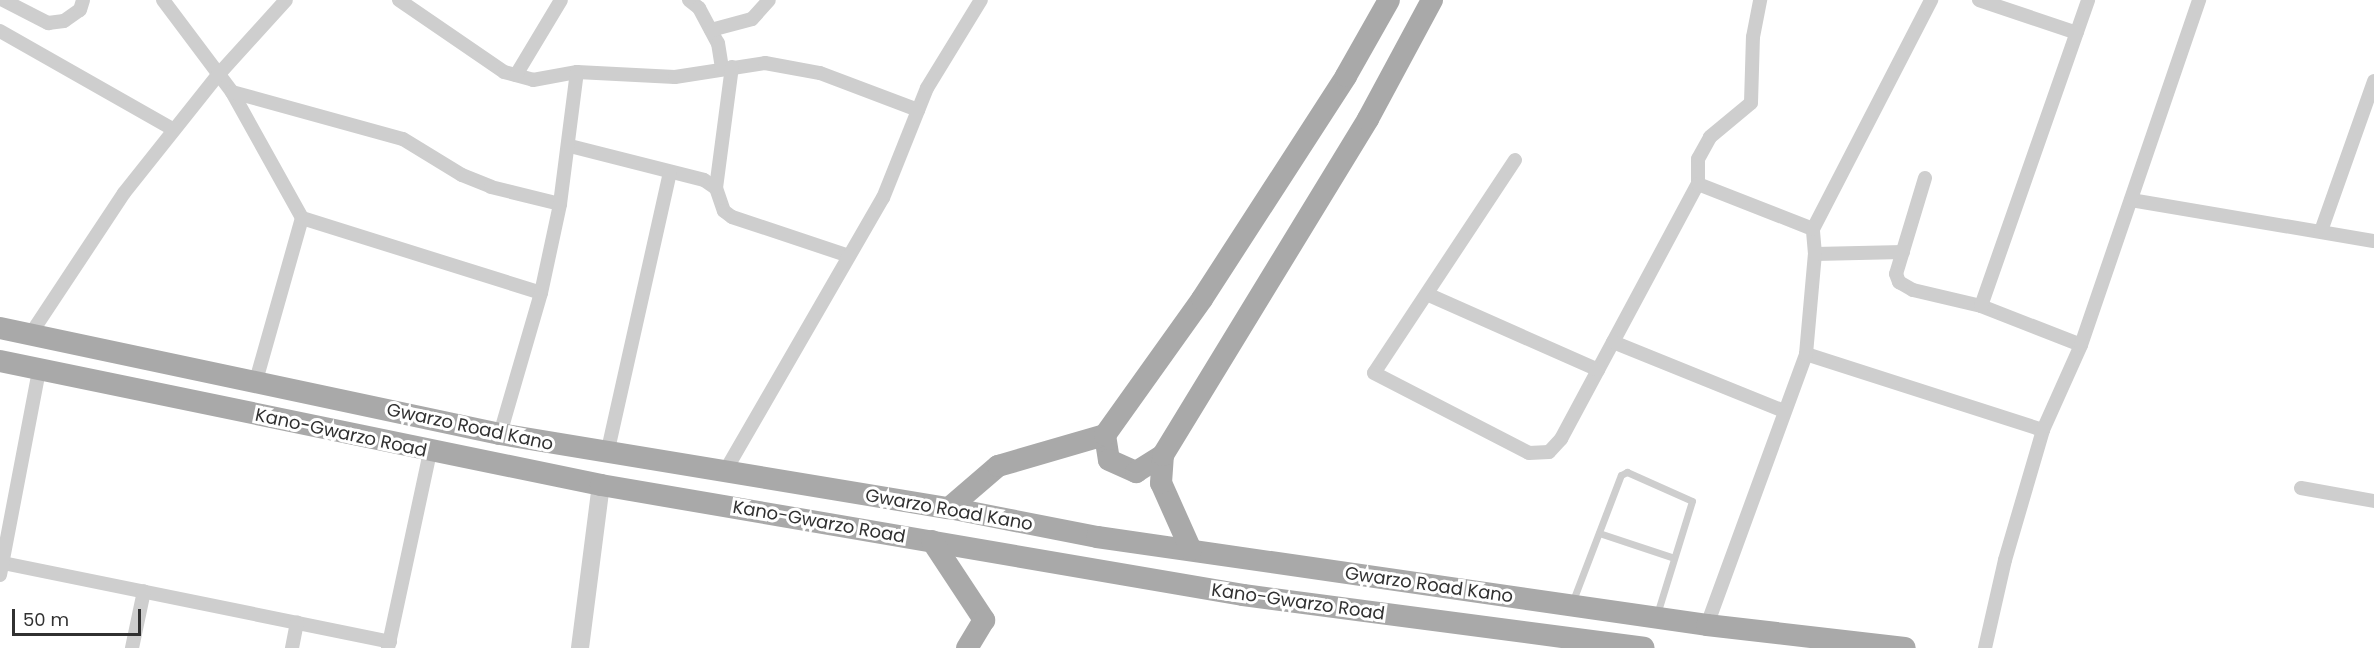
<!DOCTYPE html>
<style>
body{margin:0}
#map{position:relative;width:2374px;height:648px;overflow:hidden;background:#fff;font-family:Poppins,sans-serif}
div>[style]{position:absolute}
.service>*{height:7px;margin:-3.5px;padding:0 3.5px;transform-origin:3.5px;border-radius:3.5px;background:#cecece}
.minor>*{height:14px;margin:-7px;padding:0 7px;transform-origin:7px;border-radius:7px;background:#cecece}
.tertiary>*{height:18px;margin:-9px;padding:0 9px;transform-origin:9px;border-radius:9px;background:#cecece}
.primary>*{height:22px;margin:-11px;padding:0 11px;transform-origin:11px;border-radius:11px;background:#a9a9a9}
span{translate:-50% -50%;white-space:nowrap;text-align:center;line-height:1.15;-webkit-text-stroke:6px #fff;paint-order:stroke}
.street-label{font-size:18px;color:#313131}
.scale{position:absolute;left:12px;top:609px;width:129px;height:27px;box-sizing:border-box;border:3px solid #313131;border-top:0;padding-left:8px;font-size:18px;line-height:21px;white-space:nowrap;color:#313131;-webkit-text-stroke:4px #fff;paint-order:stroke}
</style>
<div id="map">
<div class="service">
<i style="left:1599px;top:533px;width:79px;rotate:18.4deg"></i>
<i style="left:1572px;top:603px;width:137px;rotate:-69.1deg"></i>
<i style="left:1621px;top:475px;width:7px;rotate:-27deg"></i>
<i style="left:1627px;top:472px;width:71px;rotate:24deg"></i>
<i style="left:1692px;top:501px;width:118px;rotate:107.2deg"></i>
</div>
<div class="minor">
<i style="left:3px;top:0;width:51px;rotate:27.1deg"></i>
<i style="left:48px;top:23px;width:16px;rotate:-7deg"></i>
<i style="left:64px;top:21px;width:19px;rotate:-35deg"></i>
<i style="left:80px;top:10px;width:10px;rotate:-73deg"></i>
<i style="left:163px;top:0;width:115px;rotate:53.1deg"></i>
<i style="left:232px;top:92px;width:144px;rotate:60.9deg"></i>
<i style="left:302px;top:218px;width:169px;rotate:105.8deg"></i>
<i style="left:399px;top:0;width:127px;rotate:34.4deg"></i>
<i style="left:504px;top:72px;width:30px;rotate:15deg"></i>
<i style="left:533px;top:80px;width:45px;rotate:-10.3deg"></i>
<i style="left:577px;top:72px;width:98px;rotate:2.9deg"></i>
<i style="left:675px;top:77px;width:91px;rotate:-8.8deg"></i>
<i style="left:765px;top:63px;width:56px;rotate:10.3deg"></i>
<i style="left:820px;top:73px;width:105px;rotate:20.7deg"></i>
<i style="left:689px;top:0;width:13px;rotate:39deg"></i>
<i style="left:699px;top:8px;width:40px;rotate:62deg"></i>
<i style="left:718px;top:43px;width:26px;rotate:81deg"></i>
<i style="left:1979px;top:0;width:103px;rotate:18.6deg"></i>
<i style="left:711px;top:30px;width:42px;rotate:-15deg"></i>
<i style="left:752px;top:19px;width:25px;rotate:-48deg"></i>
<i style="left:0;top:31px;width:200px;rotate:29.6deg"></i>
<i style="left:516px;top:75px;width:87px;rotate:-59deg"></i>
<i style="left:232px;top:92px;width:177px;rotate:15.4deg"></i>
<i style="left:403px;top:139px;width:69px;rotate:31.4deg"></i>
<i style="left:462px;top:175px;width:31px;rotate:22deg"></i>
<i style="left:491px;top:187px;width:71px;rotate:13.8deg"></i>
<i style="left:570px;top:146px;width:138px;rotate:14.2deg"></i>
<i style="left:704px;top:180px;width:14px;rotate:34deg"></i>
<i style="left:716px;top:188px;width:24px;rotate:71deg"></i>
<i style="left:724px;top:211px;width:10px;rotate:37deg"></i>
<i style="left:732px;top:217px;width:123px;rotate:18.4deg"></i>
<i style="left:1515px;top:160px;width:255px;rotate:123.5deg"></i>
<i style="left:1374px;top:373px;width:174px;rotate:27.3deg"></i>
<i style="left:1529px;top:453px;width:20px;rotate:-3deg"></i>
<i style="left:1549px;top:452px;width:18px;rotate:-47deg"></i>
<i style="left:1561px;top:439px;width:289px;rotate:-61.8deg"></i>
<i style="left:1698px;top:184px;width:25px;rotate:-90deg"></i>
<i style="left:1698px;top:159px;width:25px;rotate:-61deg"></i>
<i style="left:1710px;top:137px;width:53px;rotate:-39.7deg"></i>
<i style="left:1751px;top:103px;width:66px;rotate:-88.3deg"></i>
<i style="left:1753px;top:37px;width:38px;rotate:-79deg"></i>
<i style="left:1925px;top:178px;width:100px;rotate:106.8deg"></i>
<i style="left:1896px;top:274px;width:9px;rotate:69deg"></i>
<i style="left:1899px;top:282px;width:16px;rotate:30deg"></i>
<i style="left:1913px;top:290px;width:70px;rotate:13.2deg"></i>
<i style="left:1981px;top:306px;width:107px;rotate:21.3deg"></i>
<i style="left:1698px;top:184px;width:123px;rotate:21.4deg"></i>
<i style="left:716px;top:188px;width:122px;rotate:-82.5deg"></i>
<i style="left:2131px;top:200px;width:246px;rotate:9.6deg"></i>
<i style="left:302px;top:218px;width:250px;rotate:17.4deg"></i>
<i style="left:2321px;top:231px;width:159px;rotate:-70.5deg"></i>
<i style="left:1815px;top:254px;width:88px;rotate:-1.3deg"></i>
<i style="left:1429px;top:295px;width:185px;rotate:23.9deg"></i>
<i style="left:1981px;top:306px;width:324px;rotate:-70.7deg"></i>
<i style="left:30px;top:335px;width:170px;rotate:-56.5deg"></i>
<i style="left:124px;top:193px;width:151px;rotate:-51.5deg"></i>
<i style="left:218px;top:75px;width:101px;rotate:-47.8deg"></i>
<i style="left:1613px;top:342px;width:184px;rotate:22deg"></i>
<i style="left:1806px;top:354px;width:249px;rotate:17.8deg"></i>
<i style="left:500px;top:434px;width:147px;rotate:-73.8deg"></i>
<i style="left:541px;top:293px;width:91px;rotate:-77.9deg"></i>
<i style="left:560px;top:204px;width:133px;rotate:-82.7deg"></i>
<i style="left:607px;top:454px;width:288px;rotate:-77.4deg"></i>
<i style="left:724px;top:473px;width:318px;rotate:-60deg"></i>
<i style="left:883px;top:198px;width:118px;rotate:-68.2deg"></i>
<i style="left:927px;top:88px;width:103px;rotate:-58.5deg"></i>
<i style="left:2301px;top:488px;width:74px;rotate:10.1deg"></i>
<i style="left:3px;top:563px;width:395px;rotate:11.5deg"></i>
<i style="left:0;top:575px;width:209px;rotate:-79.2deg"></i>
<i style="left:1707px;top:625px;width:289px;rotate:-69.9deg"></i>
<i style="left:1806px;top:354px;width:100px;rotate:-84.9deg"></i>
<i style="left:1815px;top:254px;width:25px;rotate:-95deg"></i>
<i style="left:1813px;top:229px;width:258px;rotate:-62.7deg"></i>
<i style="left:132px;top:648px;width:58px;rotate:-78.1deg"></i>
<i style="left:292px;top:648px;width:26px;rotate:-79deg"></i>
<i style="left:388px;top:648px;width:200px;rotate:-77.9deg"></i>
<i style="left:1985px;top:648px;width:90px;rotate:-77.2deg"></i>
<i style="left:2005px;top:560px;width:135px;rotate:-73.7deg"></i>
<i style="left:2043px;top:430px;width:93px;rotate:-65.9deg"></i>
<i style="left:2081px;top:345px;width:365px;rotate:-71.1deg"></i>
</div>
<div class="tertiary">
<i style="left:580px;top:648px;width:164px;rotate:-82.7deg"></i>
</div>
<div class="primary">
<i style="left:0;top:328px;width:511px;rotate:11.97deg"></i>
<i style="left:500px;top:434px;width:455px;rotate:9.4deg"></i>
<i style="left:949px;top:508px;width:151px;rotate:11.1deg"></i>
<i style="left:1097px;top:537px;width:616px;rotate:8.21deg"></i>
<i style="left:1707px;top:625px;width:199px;rotate:6.6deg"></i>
<i style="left:0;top:361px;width:614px;rotate:11.66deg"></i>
<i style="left:601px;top:485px;width:651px;rotate:9.72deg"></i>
<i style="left:1243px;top:595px;width:404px;rotate:7.5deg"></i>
<i style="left:1105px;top:435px;width:25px;rotate:81deg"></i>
<i style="left:1109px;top:460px;width:30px;rotate:24deg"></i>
<i style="left:1136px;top:472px;width:32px;rotate:-32deg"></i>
<i style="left:949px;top:508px;width:65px;rotate:-40.6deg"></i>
<i style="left:998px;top:466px;width:111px;rotate:-16.2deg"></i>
<i style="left:1105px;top:435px;width:167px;rotate:-54.5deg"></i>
<i style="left:1202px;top:299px;width:265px;rotate:-57.1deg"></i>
<i style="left:1346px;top:76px;width:87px;rotate:-60.5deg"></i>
<i style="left:932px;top:541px;width:95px;rotate:56.6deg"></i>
<i style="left:984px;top:620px;width:33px;rotate:121deg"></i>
<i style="left:1191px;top:550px;width:73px;rotate:-114.1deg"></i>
<i style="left:1161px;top:483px;width:28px;rotate:-86deg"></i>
<i style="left:1163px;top:455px;width:394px;rotate:-58.6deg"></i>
<i style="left:1368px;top:119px;width:135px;rotate:-61.7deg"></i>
</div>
<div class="street-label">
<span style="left:470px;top:427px;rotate:12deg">Gwarzo Road Kano</span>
<span style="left:341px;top:433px;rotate:12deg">Kano-Gwarzo Road</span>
<span style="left:949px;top:510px;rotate:10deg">Gwarzo Road Kano</span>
<span style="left:819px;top:522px;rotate:10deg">Kano-Gwarzo Road</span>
<span style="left:1429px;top:585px;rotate:8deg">Gwarzo Road Kano</span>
<span style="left:1298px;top:602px;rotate:8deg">Kano-Gwarzo Road</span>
</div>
<div class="scale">50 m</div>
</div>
